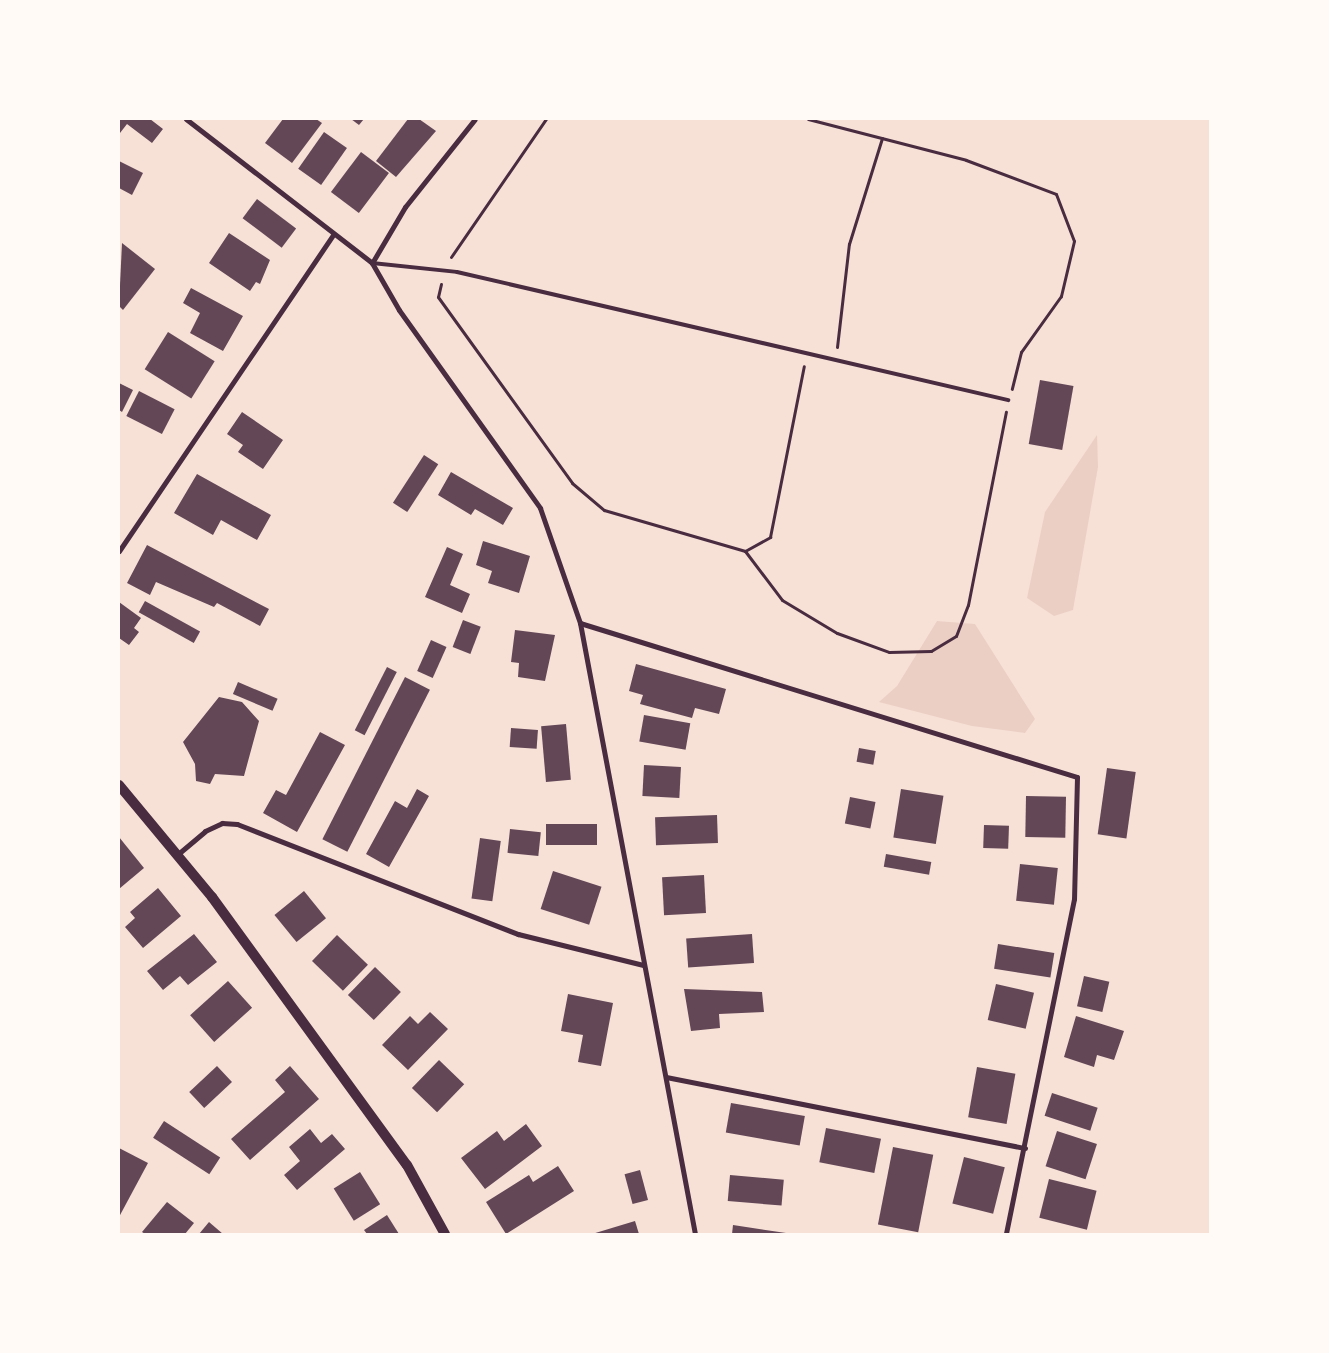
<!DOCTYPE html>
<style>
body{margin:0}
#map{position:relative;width:1329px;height:1353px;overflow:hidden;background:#f7e1d7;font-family:"Space Grotesk",sans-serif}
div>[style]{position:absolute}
.green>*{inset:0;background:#ebcfc5}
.building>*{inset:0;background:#644757;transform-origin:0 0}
.path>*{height:3px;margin:-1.5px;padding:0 1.5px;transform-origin:1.5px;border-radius:1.5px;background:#4a2c40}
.service>*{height:4px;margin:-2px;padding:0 2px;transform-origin:2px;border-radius:2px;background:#4a2c40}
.minor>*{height:5px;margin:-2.5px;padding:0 2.5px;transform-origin:2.5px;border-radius:2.5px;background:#4a2c40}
.secondary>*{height:10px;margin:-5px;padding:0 5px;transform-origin:5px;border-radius:5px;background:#4a2c40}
span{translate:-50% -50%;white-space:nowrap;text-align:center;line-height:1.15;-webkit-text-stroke:5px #fffaf5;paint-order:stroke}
.frame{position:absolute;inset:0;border:120px solid #fffaf5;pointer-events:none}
</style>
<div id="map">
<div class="green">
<i style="clip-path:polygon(1097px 435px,1098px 467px,1073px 610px,1054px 616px,1027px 598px,1045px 512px)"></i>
<i style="clip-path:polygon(937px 621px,975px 624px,1035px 719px,1025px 733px,972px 726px,879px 702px,897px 686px)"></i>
</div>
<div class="building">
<i style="clip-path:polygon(119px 119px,150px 119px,163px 129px,152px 143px,127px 124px,120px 133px)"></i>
<i style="clip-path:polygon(283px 119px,316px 119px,322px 123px,292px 163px,265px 143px)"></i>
<i style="clip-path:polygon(351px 119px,364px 119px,359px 125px)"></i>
<i style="clip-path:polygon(408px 119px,419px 119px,436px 131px,396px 177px,376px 161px)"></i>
<i style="left:324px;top:132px;width:28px;height:45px;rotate:35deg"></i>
<i style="left:361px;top:152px;width:35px;height:50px;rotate:37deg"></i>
<i style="clip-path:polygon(119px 161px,143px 173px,132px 195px,119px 188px)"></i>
<i style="left:257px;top:199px;width:49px;height:24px;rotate:37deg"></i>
<i style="clip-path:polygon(229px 233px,270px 260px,260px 284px,256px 282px,250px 291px,209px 263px)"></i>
<i style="clip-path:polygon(122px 243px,155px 269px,123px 310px,119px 306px)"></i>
<i style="clip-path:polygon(191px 288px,243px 316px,223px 351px,190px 333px,200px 313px,183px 303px)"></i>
<i style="left:168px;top:332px;width:55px;height:44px;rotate:32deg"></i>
<i style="left:1040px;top:380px;width:34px;height:65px;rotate:10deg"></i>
<i style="clip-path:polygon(119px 383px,133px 390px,122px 412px,119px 410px)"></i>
<i style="left:139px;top:391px;width:40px;height:28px;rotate:27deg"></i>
<i style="clip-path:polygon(242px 412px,283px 440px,263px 469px,238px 452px,243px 445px,227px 434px)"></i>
<i style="left:424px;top:455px;width:17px;height:57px;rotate:33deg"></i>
<i style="clip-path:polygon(451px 472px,513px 508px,503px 525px,475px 509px,471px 515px,438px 495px)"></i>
<i style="clip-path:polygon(197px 474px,271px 515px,257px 540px,221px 520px,213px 535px,174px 513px)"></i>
<i style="clip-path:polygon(483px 541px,530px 556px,519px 593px,488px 583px,492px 571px,476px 565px)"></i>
<i style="clip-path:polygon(147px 545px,269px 609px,260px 626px,217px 603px,214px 607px,156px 582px,150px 595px,127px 583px)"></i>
<i style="clip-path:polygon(447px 547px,463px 554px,450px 585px,470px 594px,462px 613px,425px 597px)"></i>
<i style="left:145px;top:601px;width:63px;height:13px;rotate:29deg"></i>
<i style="clip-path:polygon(119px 602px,141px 618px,134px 628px,139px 632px,129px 645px,119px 638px)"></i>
<i style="left:463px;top:620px;width:19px;height:29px;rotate:21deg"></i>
<i style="clip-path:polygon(515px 630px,555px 635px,545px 681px,518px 677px,519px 663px,511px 662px)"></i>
<i style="left:431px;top:640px;width:17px;height:34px;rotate:24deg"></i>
<i style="clip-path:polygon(636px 664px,726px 689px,719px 714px,695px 708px,692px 718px,640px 704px,643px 695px,629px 691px)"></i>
<i style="left:387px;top:667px;width:11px;height:71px;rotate:27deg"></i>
<i style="left:405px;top:677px;width:28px;height:182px;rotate:27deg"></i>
<i style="left:238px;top:682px;width:43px;height:13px;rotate:23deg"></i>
<i style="clip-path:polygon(219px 697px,242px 702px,259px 721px,244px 776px,215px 774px,210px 784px,196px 781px,195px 764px,183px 742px)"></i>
<i style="left:644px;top:715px;width:47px;height:27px;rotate:10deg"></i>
<i style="left:566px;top:724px;width:56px;height:25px;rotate:85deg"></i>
<i style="left:511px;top:728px;width:27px;height:19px;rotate:4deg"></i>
<i style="clip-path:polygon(320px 732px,345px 745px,297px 832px,263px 813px,276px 790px,286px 795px)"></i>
<i style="left:859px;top:748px;width:17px;height:14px;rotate:10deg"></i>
<i style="left:644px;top:765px;width:37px;height:31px;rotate:3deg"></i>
<i style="left:1107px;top:768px;width:29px;height:67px;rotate:8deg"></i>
<i style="clip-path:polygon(417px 789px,429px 796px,389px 867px,366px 854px,395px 801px,407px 808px)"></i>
<i style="left:901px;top:789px;width:43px;height:49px;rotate:9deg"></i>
<i style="left:1026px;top:796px;width:40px;height:41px;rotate:1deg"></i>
<i style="left:850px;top:797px;width:26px;height:27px;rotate:11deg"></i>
<i style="left:717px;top:815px;width:28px;height:62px;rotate:88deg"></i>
<i style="left:597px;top:824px;width:21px;height:51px;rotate:90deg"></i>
<i style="left:984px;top:825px;width:25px;height:23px;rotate:2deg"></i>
<i style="left:510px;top:829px;width:31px;height:24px;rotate:6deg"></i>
<i style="clip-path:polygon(119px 837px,144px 868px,119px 889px)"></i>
<i style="left:480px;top:838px;width:21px;height:61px;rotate:8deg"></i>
<i style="left:886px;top:854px;width:46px;height:13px;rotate:10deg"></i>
<i style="left:1020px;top:864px;width:38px;height:37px;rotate:6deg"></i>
<i style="left:553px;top:871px;width:51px;height:40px;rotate:18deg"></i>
<i style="left:704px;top:875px;width:38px;height:42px;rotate:87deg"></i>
<i style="clip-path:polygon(158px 888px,181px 916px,143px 948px,125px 927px,135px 918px,130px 912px)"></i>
<i style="left:304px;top:891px;width:35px;height:38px;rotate:51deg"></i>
<i style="clip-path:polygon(194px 934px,217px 962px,188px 985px,180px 976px,163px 990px,147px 971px)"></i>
<i style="left:752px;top:934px;width:29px;height:66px;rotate:86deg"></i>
<i style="left:337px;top:935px;width:43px;height:36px;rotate:44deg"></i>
<i style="left:998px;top:944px;width:57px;height:25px;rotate:9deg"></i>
<i style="left:375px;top:967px;width:36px;height:39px;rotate:44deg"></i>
<i style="left:1084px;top:976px;width:26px;height:31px;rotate:13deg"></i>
<i style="left:228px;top:981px;width:36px;height:51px;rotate:48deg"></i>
<i style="left:996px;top:984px;width:39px;height:37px;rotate:13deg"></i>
<i style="clip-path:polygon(684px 989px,762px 992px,764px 1012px,719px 1014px,720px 1028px,691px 1031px)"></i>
<i style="clip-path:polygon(568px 994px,613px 1003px,601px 1066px,578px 1062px,583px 1035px,561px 1031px)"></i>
<i style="clip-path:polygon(430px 1012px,448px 1029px,408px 1070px,382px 1045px,410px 1016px,418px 1024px)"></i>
<i style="clip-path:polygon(1076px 1016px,1124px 1031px,1114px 1060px,1097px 1055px,1094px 1067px,1064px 1057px)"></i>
<i style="left:439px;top:1060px;width:35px;height:39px;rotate:44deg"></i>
<i style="left:217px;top:1066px;width:22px;height:38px;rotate:47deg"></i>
<i style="clip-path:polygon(290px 1066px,319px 1099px,250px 1160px,231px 1139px,285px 1092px,275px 1080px)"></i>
<i style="left:977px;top:1067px;width:39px;height:51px;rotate:10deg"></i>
<i style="left:1052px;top:1093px;width:48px;height:24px;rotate:18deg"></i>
<i style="left:731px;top:1103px;width:75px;height:30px;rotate:10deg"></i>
<i style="left:164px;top:1121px;width:67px;height:20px;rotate:33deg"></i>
<i style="clip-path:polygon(526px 1124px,542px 1146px,485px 1189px,461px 1158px,497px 1131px,504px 1141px)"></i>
<i style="left:826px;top:1128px;width:56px;height:35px;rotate:11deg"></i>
<i style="clip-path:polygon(310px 1129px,321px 1143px,332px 1134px,345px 1149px,297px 1190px,284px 1175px,300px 1161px,289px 1147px)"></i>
<i style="left:1057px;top:1131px;width:42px;height:37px;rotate:18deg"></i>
<i style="left:893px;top:1147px;width:41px;height:79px;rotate:11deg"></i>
<i style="clip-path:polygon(119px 1148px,148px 1163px,119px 1217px)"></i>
<i style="left:964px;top:1157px;width:42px;height:48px;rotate:14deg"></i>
<i style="clip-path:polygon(558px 1166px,574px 1191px,506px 1234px,486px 1202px,529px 1175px,533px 1182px)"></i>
<i style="left:640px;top:1170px;width:31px;height:16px;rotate:75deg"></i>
<i style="left:360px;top:1172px;width:38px;height:31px;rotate:58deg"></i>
<i style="left:730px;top:1175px;width:54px;height:26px;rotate:5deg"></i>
<i style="left:1049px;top:1179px;width:49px;height:40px;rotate:14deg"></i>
<i style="clip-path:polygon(167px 1202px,194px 1223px,185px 1234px,145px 1234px,142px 1232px)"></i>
<i style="clip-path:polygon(387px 1215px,399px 1234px,367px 1234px,364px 1230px)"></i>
<i style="clip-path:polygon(635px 1221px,639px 1234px,592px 1234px)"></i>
<i style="clip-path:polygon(209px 1222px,223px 1234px,199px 1234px)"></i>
<i style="clip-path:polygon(733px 1225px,786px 1233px,786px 1234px,732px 1234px)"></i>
</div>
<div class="path">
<i style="left:808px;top:119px;width:163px;rotate:14.5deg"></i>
<i style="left:966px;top:160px;width:96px;rotate:20.7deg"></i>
<i style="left:1056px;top:194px;width:50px;rotate:69deg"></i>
<i style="left:1074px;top:241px;width:57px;rotate:103.3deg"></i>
<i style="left:1061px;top:296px;width:69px;rotate:125.5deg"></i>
<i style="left:1021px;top:352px;width:38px;rotate:104deg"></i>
<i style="left:451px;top:257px;width:168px;rotate:-55.5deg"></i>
<i style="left:441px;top:284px;width:13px;rotate:103deg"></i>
<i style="left:438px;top:297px;width:229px;rotate:54.2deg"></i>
<i style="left:572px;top:483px;width:42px;rotate:40.2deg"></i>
<i style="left:604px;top:510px;width:147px;rotate:16.2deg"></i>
<i style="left:745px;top:551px;width:29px;rotate:-29deg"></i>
<i style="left:770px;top:537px;width:174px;rotate:-78.8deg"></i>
<i style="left:837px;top:347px;width:104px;rotate:-83.4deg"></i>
<i style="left:849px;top:244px;width:111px;rotate:-72.7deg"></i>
<i style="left:745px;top:551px;width:61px;rotate:52.9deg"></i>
<i style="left:782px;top:600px;width:64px;rotate:31deg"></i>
<i style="left:837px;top:633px;width:55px;rotate:20.1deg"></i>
<i style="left:889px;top:652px;width:42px;rotate:-1.4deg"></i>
<i style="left:931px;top:651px;width:29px;rotate:-31deg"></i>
<i style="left:956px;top:636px;width:33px;rotate:-69deg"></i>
<i style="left:968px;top:605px;width:197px;rotate:-78.9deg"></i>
</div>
<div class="service">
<i style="left:372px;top:263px;width:85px;rotate:6deg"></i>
<i style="left:457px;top:272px;width:566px;rotate:13.08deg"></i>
</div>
<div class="minor">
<i style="left:186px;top:119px;width:235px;rotate:37.7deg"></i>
<i style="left:372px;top:263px;width:54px;rotate:60.1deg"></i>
<i style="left:399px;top:310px;width:243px;rotate:54.5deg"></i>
<i style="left:540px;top:508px;width:122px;rotate:70.8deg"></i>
<i style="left:580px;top:623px;width:622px;rotate:79.34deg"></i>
<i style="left:372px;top:263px;width:65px;rotate:-59.5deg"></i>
<i style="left:405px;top:207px;width:112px;rotate:-51.5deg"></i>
<i style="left:119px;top:551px;width:382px;rotate:-55.9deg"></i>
<i style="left:580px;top:623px;width:520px;rotate:17.22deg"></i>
<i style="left:1077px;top:777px;width:122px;rotate:91.4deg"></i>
<i style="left:1074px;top:899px;width:342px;rotate:101.5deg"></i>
<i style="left:178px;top:854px;width:35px;rotate:-40deg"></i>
<i style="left:205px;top:831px;width:19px;rotate:-25deg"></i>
<i style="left:222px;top:823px;width:15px;rotate:4deg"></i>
<i style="left:237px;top:824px;width:302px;rotate:21.4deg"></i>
<i style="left:518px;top:934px;width:129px;rotate:13.9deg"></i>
<i style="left:666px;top:1077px;width:366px;rotate:11.2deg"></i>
</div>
<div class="secondary">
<i style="left:119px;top:785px;width:146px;rotate:50.3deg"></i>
<i style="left:212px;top:897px;width:331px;rotate:54deg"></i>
<i style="left:407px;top:1165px;width:79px;rotate:61.2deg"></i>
</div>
<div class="frame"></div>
</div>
